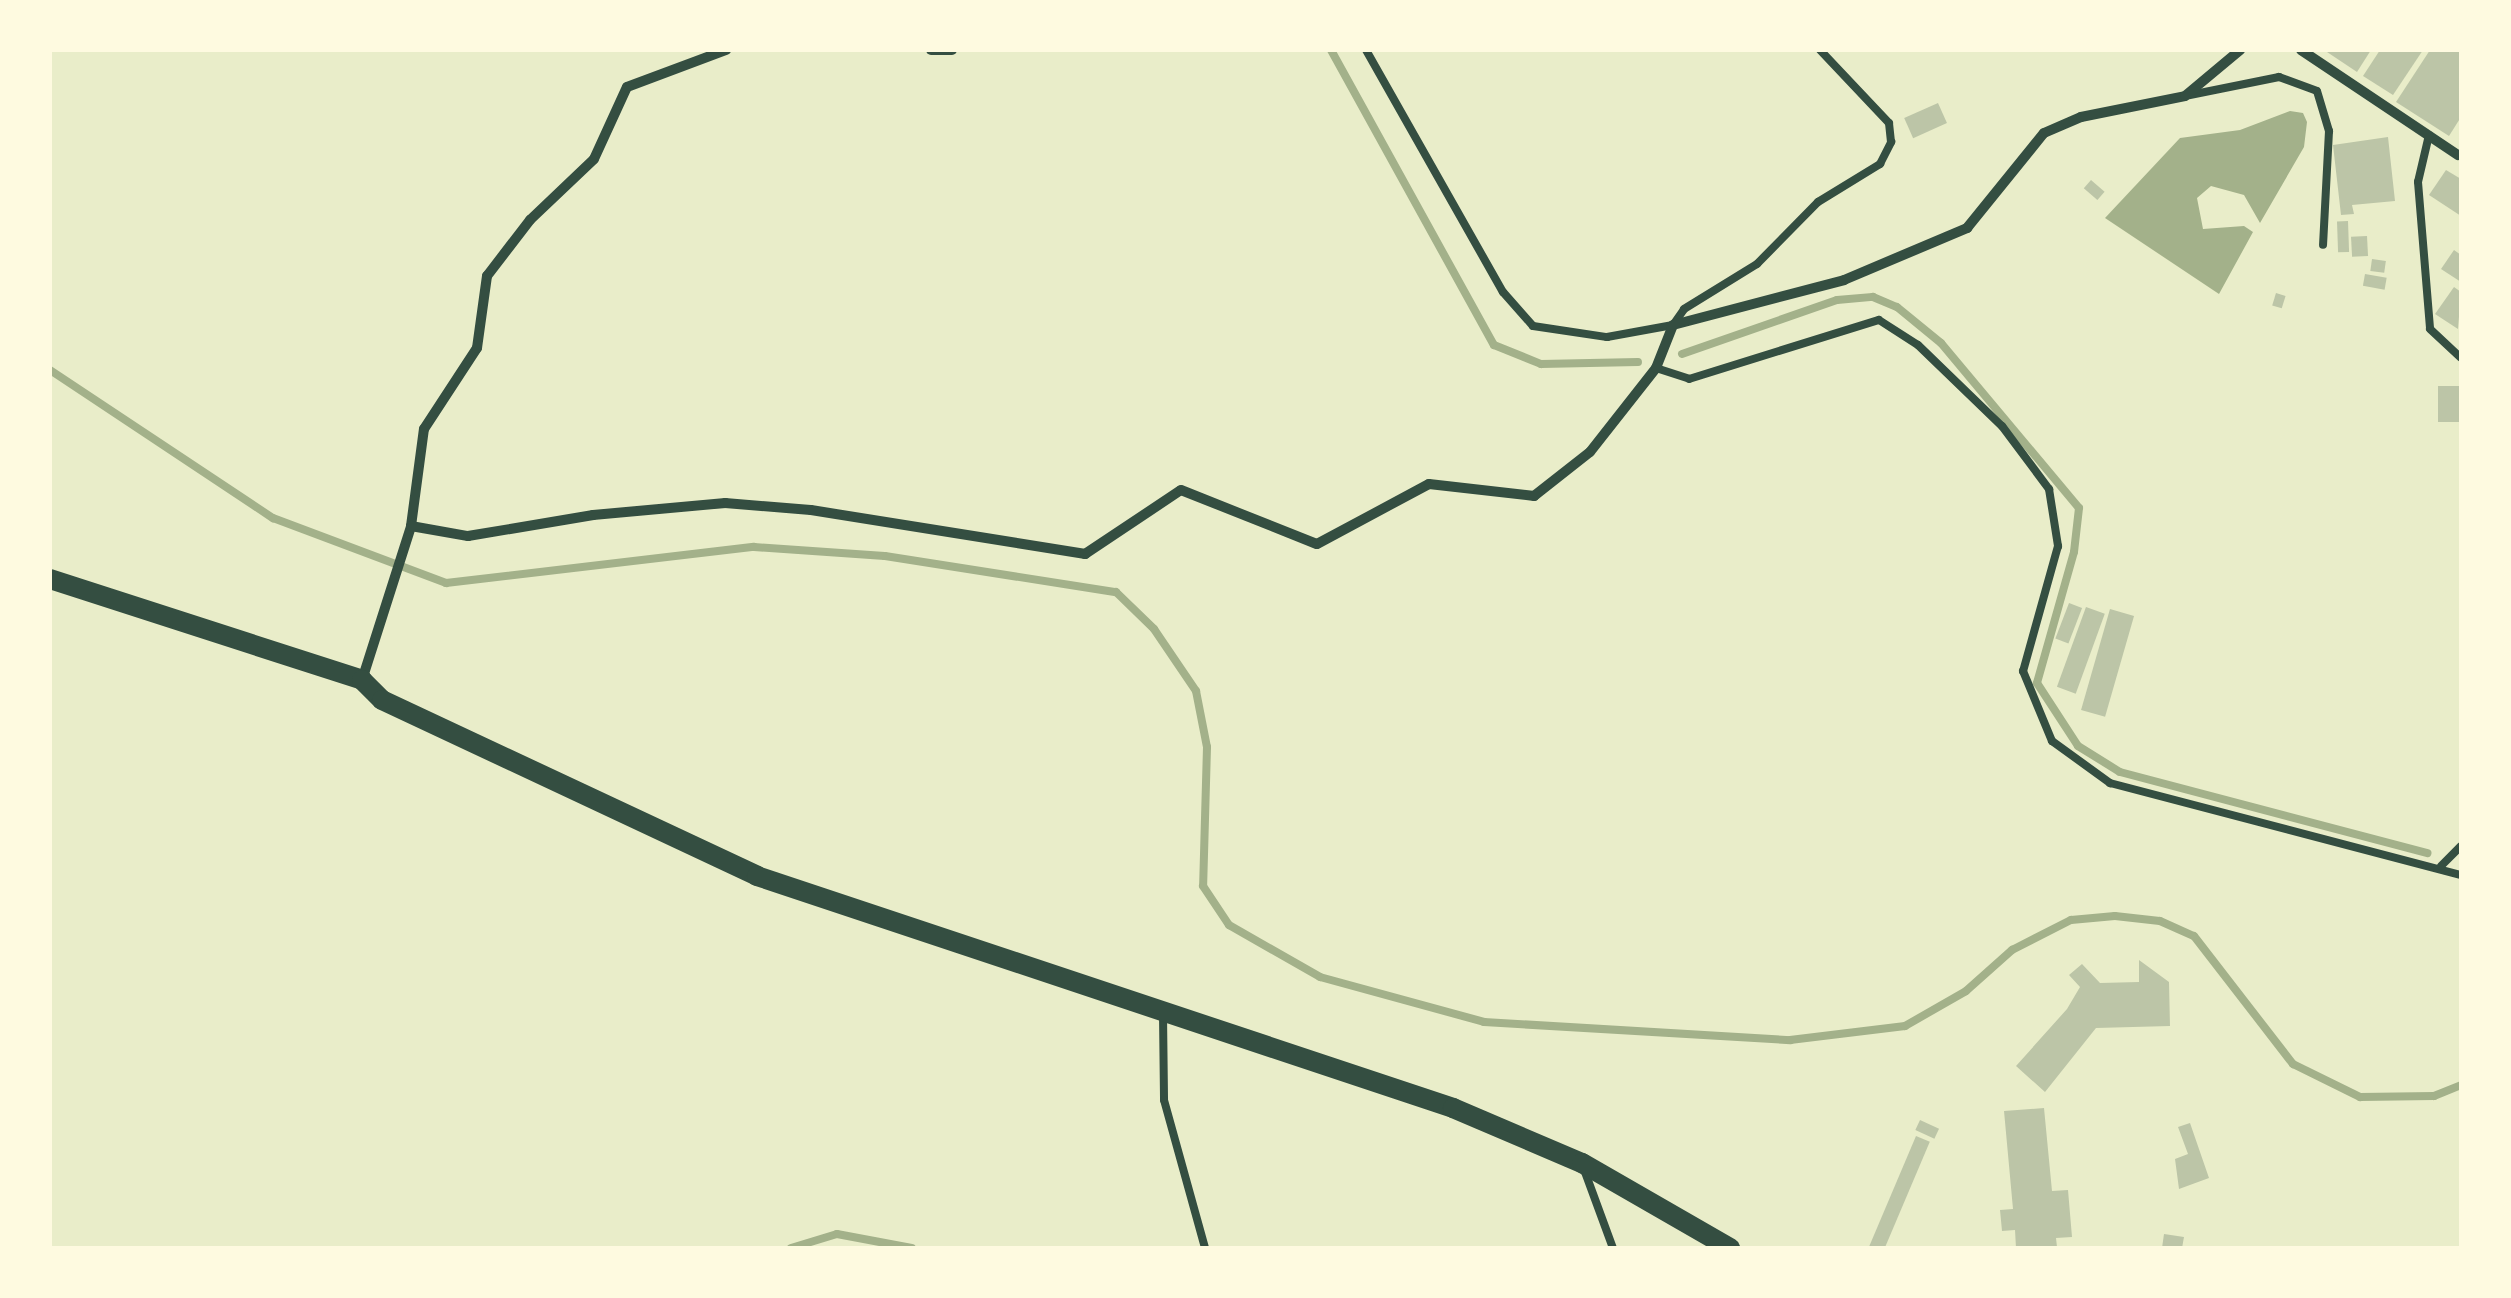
<!DOCTYPE html>
<style>
body{margin:0}
#map{position:relative;width:2511px;height:1298px;overflow:hidden;background:#e9edc9;font-family:"Source Serif 4",serif}
div>[style]{position:absolute}
.water>*{inset:0;background:#a3b18a}
.stream>*{height:8px;margin:-4px;padding:0 4px;transform-origin:4px;border-radius:4px;background:#a3b18a}
.building>*{inset:0;background:#bcc5a7;transform-origin:0 0}
.service>*{height:8px;margin:-4px;padding:0 4px;transform-origin:4px;border-radius:4px;background:#344e41}
.minor>*{height:10px;margin:-5px;padding:0 5px;transform-origin:5px;border-radius:5px;background:#344e41}
.secondary>*{height:20px;margin:-10px;padding:0 10px;transform-origin:10px;border-radius:10px;background:#344e41}
span{translate:-50% -50%;white-space:nowrap;text-align:center;line-height:1.15;-webkit-text-stroke:8px #fefae0;paint-order:stroke}
.frame{position:absolute;inset:0;border:52px solid #fefae0;pointer-events:none}
</style>
<div id="map">
<div class="water">
<i style="clip-path:polygon(2290px 111px,2303px 113px,2307px 122px,2304px 147px,2260px 223px,2244px 195px,2211px 186px,2197px 198px,2203px 229px,2244px 226px,2253px 232px,2219px 294px,2105px 218px,2180px 138px,2240px 130px)"></i>
</div>
<div class="stream">
<i style="left:1331px;top:50px;width:337px;rotate:61.1deg"></i>
<i style="left:1494px;top:345px;width:51px;rotate:22deg"></i>
<i style="left:1541px;top:364px;width:97px;rotate:-1.2deg"></i>
<i style="left:1682px;top:354px;width:164px;rotate:-19.2deg"></i>
<i style="left:1837px;top:300px;width:36px;rotate:-5deg"></i>
<i style="left:1873px;top:297px;width:26px;rotate:23deg"></i>
<i style="left:1897px;top:307px;width:57px;rotate:39.3deg"></i>
<i style="left:1941px;top:343px;width:215px;rotate:50.1deg"></i>
<i style="left:2079px;top:508px;width:44px;rotate:96.5deg"></i>
<i style="left:2074px;top:552px;width:136px;rotate:105.8deg"></i>
<i style="left:2037px;top:683px;width:75px;rotate:56.9deg"></i>
<i style="left:2078px;top:746px;width:49px;rotate:31.8deg"></i>
<i style="left:2120px;top:772px;width:318px;rotate:14.8deg"></i>
<i style="left:50px;top:370px;width:268px;rotate:33.6deg"></i>
<i style="left:273px;top:518px;width:185px;rotate:20.6deg"></i>
<i style="left:446px;top:583px;width:310px;rotate:-6.7deg"></i>
<i style="left:754px;top:547px;width:131px;rotate:3.9deg"></i>
<i style="left:885px;top:556px;width:234px;rotate:8.9deg"></i>
<i style="left:1116px;top:592px;width:53px;rotate:44.2deg"></i>
<i style="left:1154px;top:629px;width:75px;rotate:55.9deg"></i>
<i style="left:1196px;top:691px;width:57px;rotate:78.9deg"></i>
<i style="left:1207px;top:747px;width:139px;rotate:91.6deg"></i>
<i style="left:1203px;top:886px;width:47px;rotate:56.3deg"></i>
<i style="left:1229px;top:925px;width:105px;rotate:29.7deg"></i>
<i style="left:1320px;top:977px;width:170px;rotate:15.3deg"></i>
<i style="left:1484px;top:1022px;width:307px;rotate:3.4deg"></i>
<i style="left:1790px;top:1040px;width:116px;rotate:-6.9deg"></i>
<i style="left:1905px;top:1026px;width:70px;rotate:-29.8deg"></i>
<i style="left:1966px;top:991px;width:62px;rotate:-41.7deg"></i>
<i style="left:2012px;top:950px;width:66px;rotate:-27deg"></i>
<i style="left:2071px;top:920px;width:44px;rotate:-5.2deg"></i>
<i style="left:2115px;top:916px;width:45px;rotate:6.3deg"></i>
<i style="left:2160px;top:921px;width:37px;rotate:24deg"></i>
<i style="left:2194px;top:936px;width:162px;rotate:52.3deg"></i>
<i style="left:2293px;top:1064px;width:75px;rotate:26.2deg"></i>
<i style="left:2360px;top:1097px;width:74px;rotate:-0.8deg"></i>
<i style="left:2434px;top:1096px;width:29px;rotate:-22deg"></i>
<i style="left:791px;top:1248px;width:48px;rotate:-16.9deg"></i>
<i style="left:837px;top:1234px;width:76px;rotate:10.6deg"></i>
</div>
<div class="building">
<i style="clip-path:polygon(2324px 50px,2371px 50px,2357px 72px)"></i>
<i style="clip-path:polygon(2380px 50px,2423px 50px,2393px 95px,2363px 76px)"></i>
<i style="clip-path:polygon(2430px 50px,2461px 50px,2461px 117px,2449px 136px,2396px 102px)"></i>
<i style="left:1938px;top:103px;width:22px;height:37px;rotate:66deg"></i>
<i style="clip-path:polygon(2388px 137px,2395px 201px,2352px 205px,2354px 214px,2341px 215px,2333px 145px)"></i>
<i style="clip-path:polygon(2446px 170px,2461px 179px,2461px 216px,2429px 195px)"></i>
<i style="left:2091px;top:180px;width:18px;height:11px;rotate:41deg"></i>
<i style="left:2348px;top:221px;width:31px;height:11px;rotate:88deg"></i>
<i style="left:2367px;top:236px;width:20px;height:16px;rotate:87deg"></i>
<i style="clip-path:polygon(2454px 250px,2461px 255px,2461px 282px,2441px 269px)"></i>
<i style="left:2372px;top:259px;width:14px;height:12px;rotate:8deg"></i>
<i style="left:2365px;top:274px;width:22px;height:12px;rotate:10deg"></i>
<i style="clip-path:polygon(2454px 287px,2461px 292px,2458px 329px,2435px 314px)"></i>
<i style="left:2276px;top:293px;width:10px;height:13px;rotate:17deg"></i>
<i style="left:2438px;top:386px;width:23px;height:36px"></i>
<i style="left:2069px;top:603px;width:14px;height:38px;rotate:21deg"></i>
<i style="left:2086px;top:607px;width:20px;height:85px;rotate:20deg"></i>
<i style="left:2110px;top:609px;width:25px;height:105px;rotate:16deg"></i>
<i style="clip-path:polygon(2139px 960px,2169px 982px,2170px 1026px,2096px 1028px,2045px 1092px,2016px 1066px,2067px 1009px,2080px 987px,2069px 975px,2082px 964px,2100px 983px,2139px 982px)"></i>
<i style="clip-path:polygon(2044px 1108px,2052px 1191px,2068px 1190px,2072px 1237px,2056px 1238px,2057px 1247px,2016px 1248px,2015px 1230px,2002px 1231px,2000px 1210px,2013px 1209px,2004px 1111px)"></i>
<i style="left:1920px;top:1120px;width:21px;height:11px;rotate:25deg"></i>
<i style="clip-path:polygon(2190px 1123px,2209px 1178px,2179px 1189px,2175px 1159px,2188px 1154px,2178px 1127px)"></i>
<i style="left:1916px;top:1136px;width:15px;height:124px;rotate:23deg"></i>
<i style="clip-path:polygon(2164px 1234px,2184px 1237px,2182px 1248px,2162px 1248px)"></i>
</div>
<div class="service">
<i style="left:1366px;top:50px;width:278px;rotate:60.5deg"></i>
<i style="left:1503px;top:292px;width:45px;rotate:48.6deg"></i>
<i style="left:1533px;top:326px;width:75px;rotate:8.5deg"></i>
<i style="left:1607px;top:337px;width:67px;rotate:-10.3deg"></i>
<i style="left:1673px;top:325px;width:19px;rotate:-55deg"></i>
<i style="left:1684px;top:309px;width:86px;rotate:-31.7deg"></i>
<i style="left:1757px;top:264px;width:87px;rotate:-45.5deg"></i>
<i style="left:1818px;top:202px;width:73px;rotate:-31.5deg"></i>
<i style="left:1880px;top:164px;width:25px;rotate:-63deg"></i>
<i style="left:1891px;top:142px;width:19px;rotate:-96deg"></i>
<i style="left:1889px;top:123px;width:100px;rotate:-133.4deg"></i>
<i style="left:2185px;top:96px;width:96px;rotate:-11.4deg"></i>
<i style="left:2279px;top:77px;width:40px;rotate:20.2deg"></i>
<i style="left:2317px;top:91px;width:42px;rotate:73.3deg"></i>
<i style="left:2329px;top:131px;width:114px;rotate:93deg"></i>
<i style="left:2429px;top:135px;width:48px;rotate:103.2deg"></i>
<i style="left:2418px;top:182px;width:147px;rotate:85.3deg"></i>
<i style="left:2430px;top:329px;width:42px;rotate:43.1deg"></i>
<i style="left:1656px;top:368px;width:35px;rotate:18deg"></i>
<i style="left:1689px;top:379px;width:199px;rotate:-17.3deg"></i>
<i style="left:1879px;top:320px;width:46px;rotate:32.7deg"></i>
<i style="left:1918px;top:345px;width:117px;rotate:44deg"></i>
<i style="left:2002px;top:426px;width:79px;rotate:53.3deg"></i>
<i style="left:2049px;top:489px;width:58px;rotate:81deg"></i>
<i style="left:2058px;top:546px;width:130px;rotate:105.6deg"></i>
<i style="left:2023px;top:671px;width:76px;rotate:67.5deg"></i>
<i style="left:2052px;top:741px;width:72px;rotate:35.9deg"></i>
<i style="left:2110px;top:783px;width:363px;rotate:14.7deg"></i>
<i style="left:2441px;top:866px;width:28px;rotate:-45deg"></i>
<i style="left:1163px;top:1015px;width:85px;rotate:89.3deg"></i>
<i style="left:1164px;top:1100px;width:154px;rotate:74.5deg"></i>
<i style="left:1585px;top:1172px;width:81px;rotate:69.8deg"></i>
</div>
<div class="minor">
<i style="left:931px;top:50px;width:21px"></i>
<i style="left:2301px;top:50px;width:189px;rotate:33.8deg"></i>
<i style="left:411px;top:526px;width:98px;rotate:-82.4deg"></i>
<i style="left:424px;top:429px;width:97px;rotate:-56.8deg"></i>
<i style="left:477px;top:348px;width:73px;rotate:-82.1deg"></i>
<i style="left:487px;top:276px;width:71px;rotate:-52.5deg"></i>
<i style="left:530px;top:220px;width:88px;rotate:-43.6deg"></i>
<i style="left:594px;top:159px;width:79px;rotate:-65.4deg"></i>
<i style="left:627px;top:87px;width:106px;rotate:-20.5deg"></i>
<i style="left:362px;top:680px;width:162px;rotate:-72.3deg"></i>
<i style="left:411px;top:526px;width:58px;rotate:10deg"></i>
<i style="left:468px;top:536px;width:127px;rotate:-9.5deg"></i>
<i style="left:593px;top:515px;width:133px;rotate:-5.2deg"></i>
<i style="left:725px;top:503px;width:86px;rotate:4.7deg"></i>
<i style="left:811px;top:510px;width:278px;rotate:9.1deg"></i>
<i style="left:1085px;top:554px;width:115px;rotate:-33.7deg"></i>
<i style="left:1181px;top:490px;width:146px;rotate:21.7deg"></i>
<i style="left:1317px;top:544px;width:127px;rotate:-28.2deg"></i>
<i style="left:1429px;top:484px;width:106px;rotate:6.5deg"></i>
<i style="left:1534px;top:496px;width:71px;rotate:-38.2deg"></i>
<i style="left:1590px;top:452px;width:107px;rotate:-51.8deg"></i>
<i style="left:1656px;top:368px;width:46px;rotate:-68.4deg"></i>
<i style="left:1673px;top:325px;width:177px;rotate:-14.7deg"></i>
<i style="left:1844px;top:280px;width:134px;rotate:-22.9deg"></i>
<i style="left:1967px;top:228px;width:122px;rotate:-51deg"></i>
<i style="left:2044px;top:133px;width:40px;rotate:-23.4deg"></i>
<i style="left:2081px;top:117px;width:106px;rotate:-11.4deg"></i>
<i style="left:2185px;top:96px;width:72px;rotate:-39.9deg"></i>
</div>
<div class="secondary">
<i style="left:50px;top:579px;width:328px;rotate:17.9deg"></i>
<i style="left:362px;top:680px;width:28px;rotate:45deg"></i>
<i style="left:382px;top:700px;width:414px;rotate:25.1deg"></i>
<i style="left:757px;top:876px;width:734px;rotate:18.43deg"></i>
<i style="left:1453px;top:1108px;width:140px;rotate:23.1deg"></i>
<i style="left:1582px;top:1163px;width:171px;rotate:29.9deg"></i>
</div>
<div class="frame"></div>
</div>
